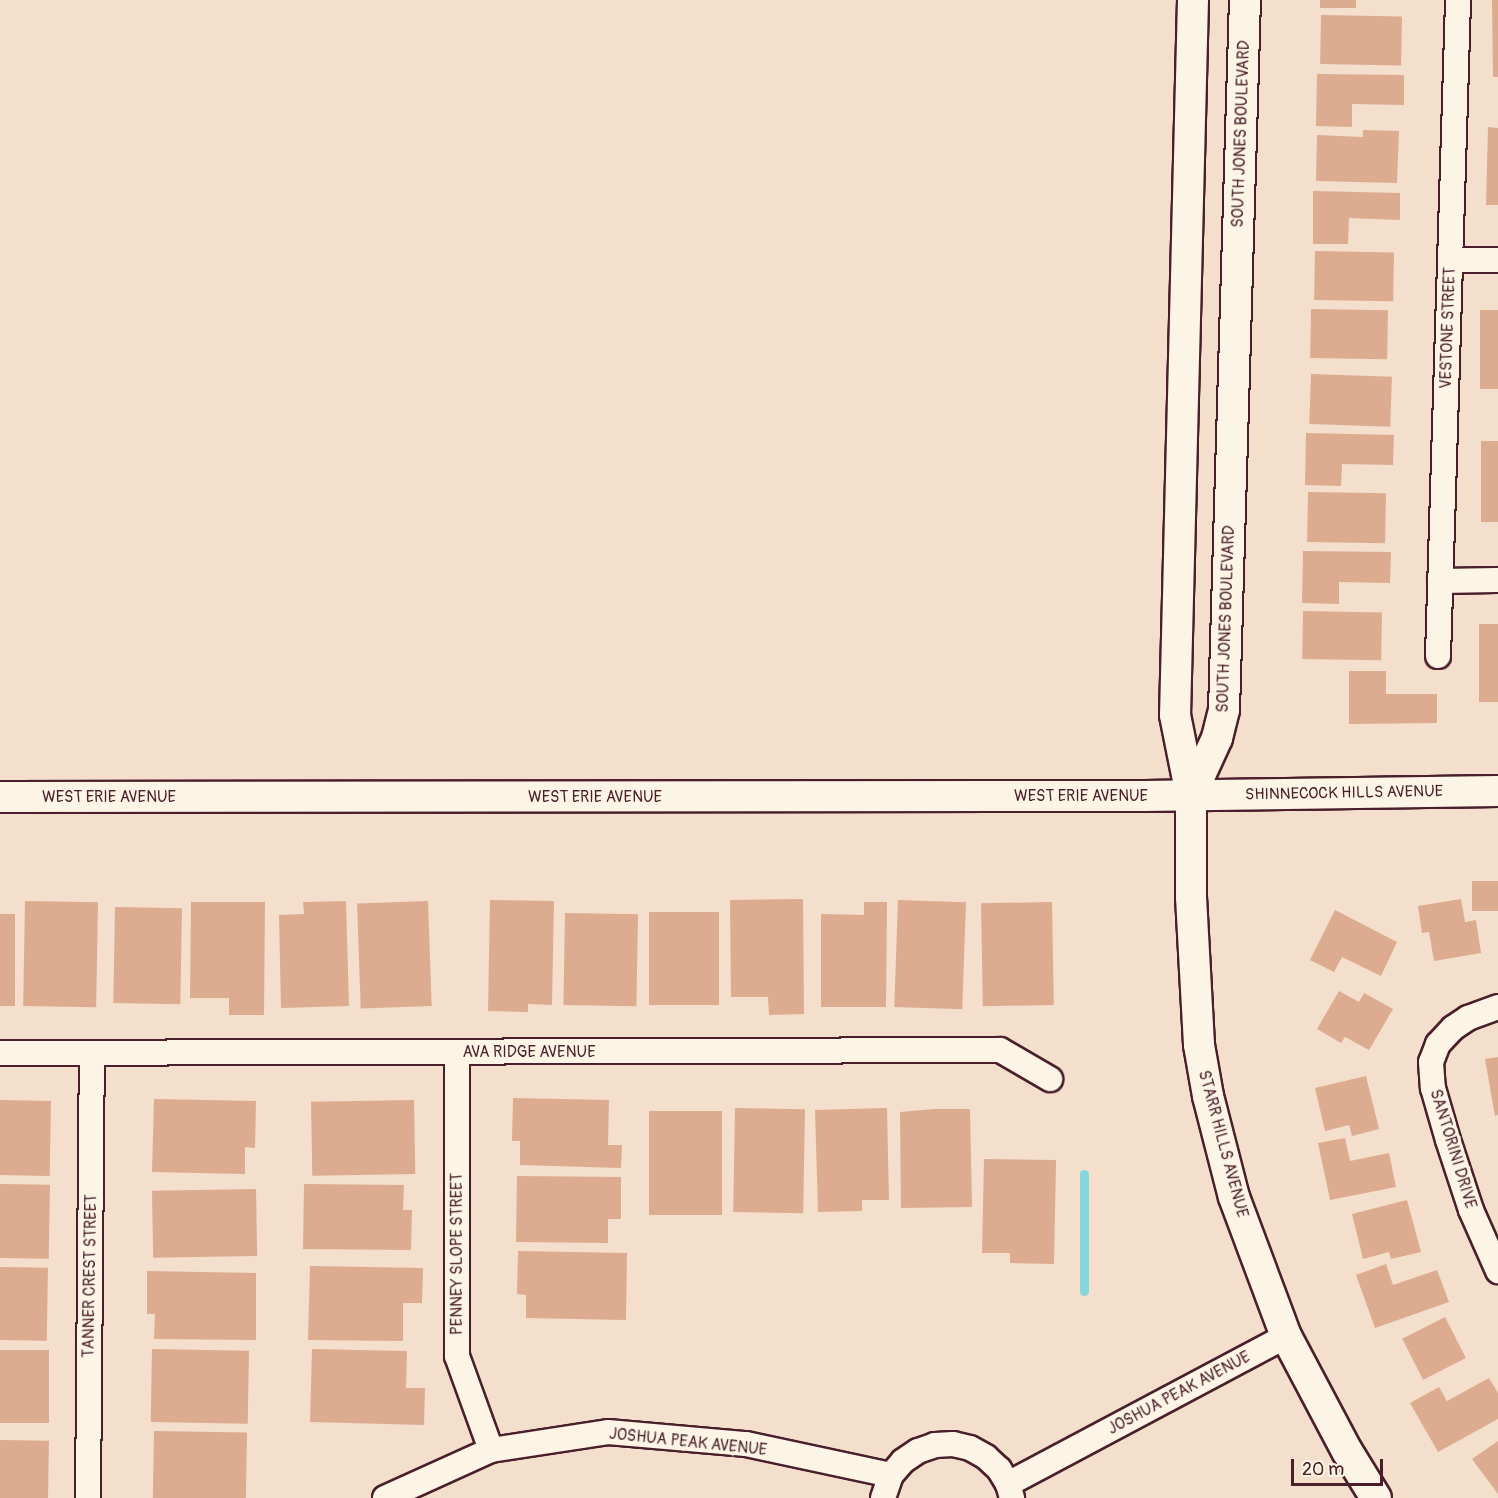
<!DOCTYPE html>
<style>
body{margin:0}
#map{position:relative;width:1498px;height:1498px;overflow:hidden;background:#f3dfcc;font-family:Pangolin,sans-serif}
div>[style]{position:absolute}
.stream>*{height:9px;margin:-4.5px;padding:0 4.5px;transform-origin:4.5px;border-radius:4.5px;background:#85d7dd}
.building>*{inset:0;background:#ddab90;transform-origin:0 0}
.roads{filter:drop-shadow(2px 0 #4a1f2b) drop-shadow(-2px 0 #4a1f2b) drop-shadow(0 2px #4a1f2b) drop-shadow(0 -2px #4a1f2b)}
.minor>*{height:24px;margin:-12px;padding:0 12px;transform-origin:12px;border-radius:12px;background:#fcf5e5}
.tertiary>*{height:30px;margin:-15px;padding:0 15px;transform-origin:15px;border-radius:15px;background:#fcf5e5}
span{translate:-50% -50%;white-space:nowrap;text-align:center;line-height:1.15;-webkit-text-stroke:6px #fcf5e5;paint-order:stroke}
.street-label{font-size:16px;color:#4a1f2b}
.scale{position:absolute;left:1291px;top:1459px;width:92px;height:27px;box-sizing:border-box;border:3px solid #4a1f2b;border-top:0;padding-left:8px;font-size:18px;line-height:21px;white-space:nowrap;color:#4a1f2b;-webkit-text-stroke:4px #fcf5e5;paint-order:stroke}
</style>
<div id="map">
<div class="stream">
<i style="left:1084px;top:1174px;width:117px;rotate:90deg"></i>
</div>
<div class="building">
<i style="left:1320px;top:0;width:36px;height:8px"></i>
<i style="clip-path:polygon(1492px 0,1498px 0,1498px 77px,1493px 77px)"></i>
<i style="left:1321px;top:15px;width:81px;height:49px;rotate:1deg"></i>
<i style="clip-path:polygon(1317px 74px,1404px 75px,1404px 105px,1352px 104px,1352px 127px,1316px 126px)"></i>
<i style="clip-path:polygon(1488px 127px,1498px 128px,1498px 205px,1486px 205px)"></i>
<i style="clip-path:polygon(1363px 130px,1399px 131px,1397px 183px,1316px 181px,1317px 135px,1363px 137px)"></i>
<i style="clip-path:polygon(1313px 191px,1400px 193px,1400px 220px,1349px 218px,1348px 244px,1313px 244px)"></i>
<i style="left:1315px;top:251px;width:79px;height:49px;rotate:1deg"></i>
<i style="left:1311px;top:309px;width:77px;height:49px;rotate:1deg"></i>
<i style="left:1480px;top:310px;width:18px;height:79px"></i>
<i style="left:1311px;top:374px;width:81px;height:50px;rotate:2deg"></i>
<i style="clip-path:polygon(1306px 433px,1394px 435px,1393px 465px,1342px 464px,1341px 486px,1305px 485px)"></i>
<i style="left:1481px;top:441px;width:17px;height:81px"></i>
<i style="left:1308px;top:492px;width:78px;height:50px;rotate:1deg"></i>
<i style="clip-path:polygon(1303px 551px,1391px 552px,1390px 583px,1339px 582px,1339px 604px,1302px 603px)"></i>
<i style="left:1303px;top:611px;width:79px;height:48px;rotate:1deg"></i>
<i style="left:1479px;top:624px;width:19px;height:78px"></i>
<i style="clip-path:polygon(1349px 671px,1386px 671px,1386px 694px,1437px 694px,1437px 723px,1349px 724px)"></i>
<i style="left:1498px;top:881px;width:30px;height:26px;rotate:90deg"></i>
<i style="clip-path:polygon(803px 899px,804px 1014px,769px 1015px,768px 997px,731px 997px,730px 900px)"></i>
<i style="clip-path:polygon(1461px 899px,1465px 922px,1476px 920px,1481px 953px,1434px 961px,1429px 932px,1422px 933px,1418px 906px)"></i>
<i style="clip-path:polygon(490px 900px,554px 901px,552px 1005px,528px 1004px,528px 1012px,488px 1011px)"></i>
<i style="left:898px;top:900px;width:68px;height:107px;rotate:2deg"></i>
<i style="left:25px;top:901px;width:73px;height:105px;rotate:1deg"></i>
<i style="clip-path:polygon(346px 901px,349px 1006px,281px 1008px,279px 915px,304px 914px,303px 902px)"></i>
<i style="left:428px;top:901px;width:105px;height:71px;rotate:88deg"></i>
<i style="clip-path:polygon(191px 902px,265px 902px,264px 1015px,229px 1015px,229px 998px,190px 998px)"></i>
<i style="clip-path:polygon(864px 902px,887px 902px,886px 1007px,821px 1007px,821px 914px,864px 915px)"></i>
<i style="left:1052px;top:902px;width:103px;height:71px;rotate:89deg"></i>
<i style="left:115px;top:907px;width:67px;height:96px;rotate:1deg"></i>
<i style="clip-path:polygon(1335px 910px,1397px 942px,1381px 976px,1342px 957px,1334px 972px,1310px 960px)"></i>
<i style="left:719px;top:912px;width:93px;height:70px;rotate:90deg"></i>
<i style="left:565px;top:913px;width:73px;height:92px;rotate:1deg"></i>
<i style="left:0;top:914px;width:15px;height:92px"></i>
<i style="clip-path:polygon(1339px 991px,1359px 1002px,1364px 993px,1393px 1009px,1369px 1050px,1345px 1037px,1341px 1043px,1317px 1029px)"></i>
<i style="clip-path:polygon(1498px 1057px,1498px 1115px,1495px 1116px,1485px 1059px)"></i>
<i style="clip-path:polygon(1366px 1076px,1379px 1129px,1352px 1136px,1349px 1125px,1325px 1131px,1315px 1088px)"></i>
<i style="clip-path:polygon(513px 1098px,609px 1100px,608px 1145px,622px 1145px,621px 1168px,520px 1165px,520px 1141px,512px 1141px)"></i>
<i style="clip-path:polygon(154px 1099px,256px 1101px,255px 1148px,245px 1147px,245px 1174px,152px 1172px)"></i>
<i style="left:0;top:1100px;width:51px;height:75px;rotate:1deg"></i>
<i style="left:414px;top:1100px;width:74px;height:103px;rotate:89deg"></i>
<i style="left:735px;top:1108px;width:70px;height:104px;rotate:1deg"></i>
<i style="clip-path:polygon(887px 1108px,889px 1200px,862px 1200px,862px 1211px,818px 1212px,815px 1110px)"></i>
<i style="clip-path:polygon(934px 1109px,970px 1109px,972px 1207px,901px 1208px,900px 1112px)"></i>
<i style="left:649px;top:1111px;width:73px;height:104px"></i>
<i style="clip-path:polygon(1345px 1138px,1350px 1161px,1389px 1153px,1396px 1187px,1330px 1200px,1318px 1143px)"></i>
<i style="clip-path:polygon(984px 1159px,1056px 1160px,1054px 1264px,1010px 1263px,1010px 1253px,982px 1253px)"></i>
<i style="clip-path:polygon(517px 1176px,621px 1177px,621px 1219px,608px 1219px,608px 1243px,516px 1242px)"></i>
<i style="left:0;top:1184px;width:50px;height:74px;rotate:1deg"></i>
<i style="clip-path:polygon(304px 1184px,404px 1185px,403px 1210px,412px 1210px,411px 1250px,303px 1249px)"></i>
<i style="left:256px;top:1189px;width:67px;height:104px;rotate:89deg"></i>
<i style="clip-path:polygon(1407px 1200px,1421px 1252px,1391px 1259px,1389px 1252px,1363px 1259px,1352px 1214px)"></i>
<i style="clip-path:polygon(518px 1251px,627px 1253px,626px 1320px,526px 1318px,526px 1295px,517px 1294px)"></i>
<i style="clip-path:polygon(1386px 1264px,1393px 1285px,1437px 1270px,1449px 1302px,1375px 1328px,1356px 1275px)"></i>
<i style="clip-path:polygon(310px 1266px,423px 1268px,422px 1303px,403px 1303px,403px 1341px,308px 1340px)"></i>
<i style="left:0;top:1267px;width:48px;height:73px;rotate:1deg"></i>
<i style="clip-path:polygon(147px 1271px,256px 1273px,256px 1340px,154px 1339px,155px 1314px,147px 1314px)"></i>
<i style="left:1445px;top:1317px;width:46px;height:48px;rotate:63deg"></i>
<i style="left:152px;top:1349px;width:97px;height:73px;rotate:1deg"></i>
<i style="clip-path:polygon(312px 1349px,407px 1351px,406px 1388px,425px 1388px,424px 1425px,310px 1422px)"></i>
<i style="left:0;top:1350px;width:49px;height:73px"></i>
<i style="clip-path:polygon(1489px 1378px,1498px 1393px,1498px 1419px,1438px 1452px,1410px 1403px,1439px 1387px,1447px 1401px)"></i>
<i style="left:154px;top:1431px;width:93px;height:67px;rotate:1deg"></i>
<i style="left:0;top:1440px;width:49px;height:58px;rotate:1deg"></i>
<i style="clip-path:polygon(1498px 1441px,1498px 1494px,1472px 1459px)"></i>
</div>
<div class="roads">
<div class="minor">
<i style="left:1450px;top:260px;width:48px"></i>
<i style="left:1440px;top:581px;width:58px;rotate:-1deg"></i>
<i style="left:1438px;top:656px;width:656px;rotate:-88.25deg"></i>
<i style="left:1498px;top:1007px;width:32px;rotate:160deg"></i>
<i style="left:1468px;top:1018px;width:18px;rotate:146deg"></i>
<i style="left:1453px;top:1028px;width:22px;rotate:133deg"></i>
<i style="left:1438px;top:1044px;width:19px;rotate:111deg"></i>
<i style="left:1431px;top:1062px;width:26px;rotate:86deg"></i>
<i style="left:1433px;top:1088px;width:54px;rotate:73.9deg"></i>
<i style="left:1448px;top:1140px;width:74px;rotate:71.8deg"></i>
<i style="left:1471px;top:1210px;width:67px;rotate:66.1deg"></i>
<i style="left:457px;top:1052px;width:304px;rotate:90deg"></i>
<i style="left:457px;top:1356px;width:100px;rotate:70.1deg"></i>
<i style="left:0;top:1053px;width:1000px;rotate:-0.17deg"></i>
<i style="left:1000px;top:1050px;width:58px;rotate:30.1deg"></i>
<i style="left:1008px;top:1484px;width:315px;rotate:-28deg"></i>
<i style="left:88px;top:1498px;width:445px;rotate:-89.5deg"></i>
<i style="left:385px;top:1498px;width:116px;rotate:-24.4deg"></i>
<i style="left:491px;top:1450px;width:118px;rotate:-8.7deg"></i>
<i style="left:608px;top:1432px;width:139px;rotate:5deg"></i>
<i style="left:746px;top:1444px;width:148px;rotate:12.1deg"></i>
<i style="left:883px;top:1498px;width:24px;rotate:-71deg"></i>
<i style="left:891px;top:1475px;width:18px;rotate:-49deg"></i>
<i style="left:903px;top:1461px;width:18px;rotate:-34deg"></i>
<i style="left:918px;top:1451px;width:18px;rotate:-19deg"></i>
<i style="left:935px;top:1445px;width:18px;rotate:-3deg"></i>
<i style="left:953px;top:1444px;width:17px;rotate:13deg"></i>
<i style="left:970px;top:1448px;width:18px;rotate:29deg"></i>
<i style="left:986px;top:1457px;width:18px;rotate:43deg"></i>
<i style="left:999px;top:1469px;width:17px;rotate:59deg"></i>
<i style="left:1008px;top:1484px;width:15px;rotate:74deg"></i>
</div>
<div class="tertiary">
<i style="left:1193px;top:0;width:715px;rotate:91.44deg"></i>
<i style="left:1175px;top:715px;width:82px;rotate:78.7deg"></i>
<i style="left:1191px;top:795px;width:102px;rotate:90deg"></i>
<i style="left:1191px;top:897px;width:148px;rotate:86.9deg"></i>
<i style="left:1199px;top:1045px;width:52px;rotate:80deg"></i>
<i style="left:1208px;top:1096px;width:104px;rotate:75.6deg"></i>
<i style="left:1234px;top:1197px;width:148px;rotate:69.5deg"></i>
<i style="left:1286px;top:1336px;width:130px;rotate:62.1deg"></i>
<i style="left:1347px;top:1451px;width:55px;rotate:58.3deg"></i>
<i style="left:1191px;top:795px;width:63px;rotate:-65.5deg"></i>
<i style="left:1217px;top:738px;width:29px;rotate:-76deg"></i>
<i style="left:1224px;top:710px;width:710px;rotate:-88.31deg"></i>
<i style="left:0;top:797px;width:1144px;rotate:-0.05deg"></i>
<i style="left:1144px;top:796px;width:354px;rotate:-0.8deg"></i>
</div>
</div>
<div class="street-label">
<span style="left:1241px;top:134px;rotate:-88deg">SOUTH JONES BOULEVARD</span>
<span style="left:1448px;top:328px;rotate:-88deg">VESTONE STREET</span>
<span style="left:1226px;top:619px;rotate:-88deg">SOUTH JONES BOULEVARD</span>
<span style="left:1344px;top:793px;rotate:-1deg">SHINNECOCK HILLS AVENUE</span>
<span style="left:1081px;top:796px">WEST ERIE AVENUE</span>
<span style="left:109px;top:797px">WEST ERIE AVENUE</span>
<span style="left:595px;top:797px">WEST ERIE AVENUE</span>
<span style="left:529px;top:1052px">AVA RIDGE AVENUE</span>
<span style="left:1223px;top:1144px;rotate:75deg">STARR HILLS AVENUE</span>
<span style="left:1453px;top:1149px;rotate:73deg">SANTORINI DRIVE</span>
<span style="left:457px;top:1254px;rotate:-90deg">PENNEY SLOPE STREET</span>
<span style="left:90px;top:1276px;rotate:-89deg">TANNER CREST STREET</span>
<span style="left:1179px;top:1393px;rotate:-28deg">JOSHUA PEAK AVENUE</span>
<span style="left:688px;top:1442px;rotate:6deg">JOSHUA PEAK AVENUE</span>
</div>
<div class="scale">20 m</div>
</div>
